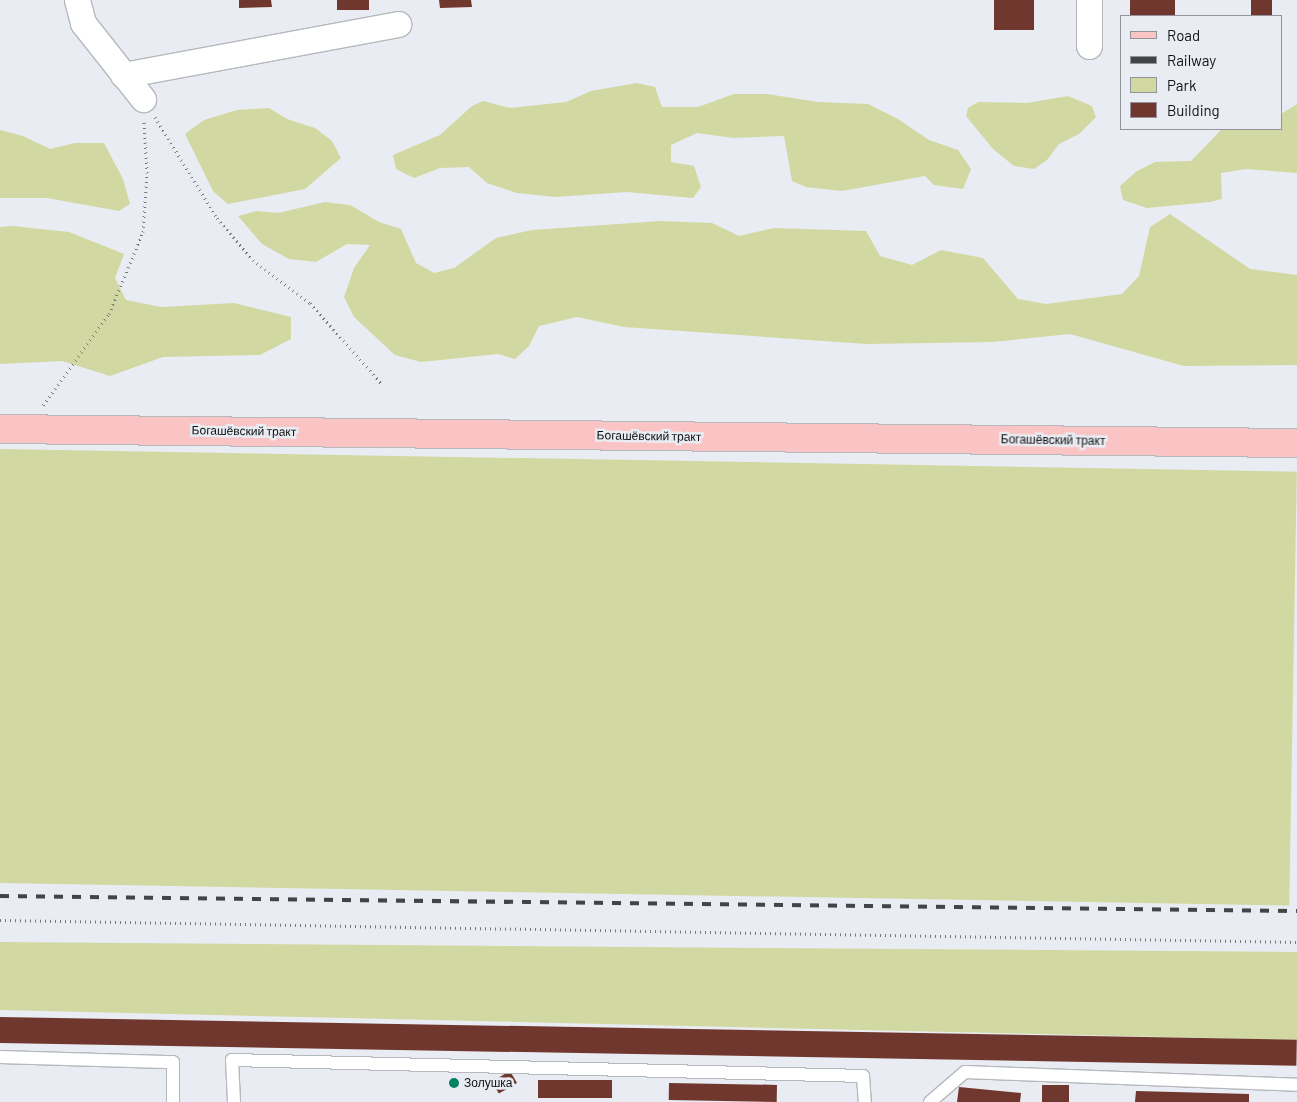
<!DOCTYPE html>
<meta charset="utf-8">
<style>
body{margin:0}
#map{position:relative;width:1297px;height:1102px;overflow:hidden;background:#e9ecf2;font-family:Barlow,sans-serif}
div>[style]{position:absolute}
.green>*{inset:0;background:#d2d8a1;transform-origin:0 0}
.building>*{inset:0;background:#70372e;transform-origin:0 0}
.path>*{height:3px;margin-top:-1.5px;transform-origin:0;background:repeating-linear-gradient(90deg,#75777b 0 1px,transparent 0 5px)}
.roads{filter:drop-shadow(1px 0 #b5b8bd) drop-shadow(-1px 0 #b5b8bd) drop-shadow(0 1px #b5b8bd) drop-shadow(0 -1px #b5b8bd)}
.lane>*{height:12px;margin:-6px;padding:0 6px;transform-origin:6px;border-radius:6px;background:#fff}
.street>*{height:25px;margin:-12.5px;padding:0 12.5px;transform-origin:12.5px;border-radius:12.5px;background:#fff}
.primary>*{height:28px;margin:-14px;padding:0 14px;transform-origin:14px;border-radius:14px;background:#fac4c5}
.rail>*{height:4px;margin-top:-2px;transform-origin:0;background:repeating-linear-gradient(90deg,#424447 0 9px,transparent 0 18px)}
.dots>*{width:14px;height:14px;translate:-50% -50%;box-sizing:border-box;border:2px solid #e9ecf2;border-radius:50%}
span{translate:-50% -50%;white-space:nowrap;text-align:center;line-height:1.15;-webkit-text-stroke:5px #e9ecf2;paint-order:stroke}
.street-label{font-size:12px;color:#101113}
.poi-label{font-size:12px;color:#101113}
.left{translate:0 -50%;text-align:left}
.legend{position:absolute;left:1120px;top:15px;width:162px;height:115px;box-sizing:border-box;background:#e9ecf2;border:1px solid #929499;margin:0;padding:6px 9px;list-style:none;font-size:15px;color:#101113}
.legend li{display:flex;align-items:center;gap:10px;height:25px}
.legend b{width:25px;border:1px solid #929499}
</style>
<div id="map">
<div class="green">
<i style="clip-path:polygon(637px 83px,655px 87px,662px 107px,698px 107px,734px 94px,767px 94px,818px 102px,868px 104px,898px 119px,929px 140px,958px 150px,971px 169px,963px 189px,934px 185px,925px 176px,842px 191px,806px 187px,792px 181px,784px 136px,733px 138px,697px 133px,671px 145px,671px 162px,694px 166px,701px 187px,693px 198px,627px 192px,555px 197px,517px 193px,487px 183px,469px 167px,440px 168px,414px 178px,396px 169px,393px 155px,440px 135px,472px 106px,483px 101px,510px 108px,566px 102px,591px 91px)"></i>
<i style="clip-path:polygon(1068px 96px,1092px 106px,1096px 117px,1079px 134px,1059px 144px,1047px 160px,1034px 169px,1014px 166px,993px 149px,966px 116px,968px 108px,978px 102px,1027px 103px)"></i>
<i style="clip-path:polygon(1297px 104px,1297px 173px,1246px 169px,1221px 173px,1222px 199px,1210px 202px,1147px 208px,1123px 200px,1120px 186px,1137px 171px,1155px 162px,1191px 161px,1222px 129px,1281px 129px,1281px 114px)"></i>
<i style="clip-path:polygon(269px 108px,287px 119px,315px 128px,332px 141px,341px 158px,305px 189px,228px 204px,213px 191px,185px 134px,204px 120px,237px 110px)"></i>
<i style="clip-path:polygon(0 130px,23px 136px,50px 149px,75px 143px,104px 143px,123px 179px,130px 204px,119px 211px,47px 198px,0 198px)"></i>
<i style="clip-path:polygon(325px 202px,350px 205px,379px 222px,401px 229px,416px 263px,434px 273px,454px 268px,496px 238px,532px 230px,661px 221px,712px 223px,739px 236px,774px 228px,866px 231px,880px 256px,912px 265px,941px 250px,983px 258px,1018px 299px,1046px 304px,1122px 294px,1139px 276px,1150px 227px,1170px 214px,1250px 269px,1297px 275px,1297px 365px,1184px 366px,1070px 334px,993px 342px,867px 344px,624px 327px,577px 317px,539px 326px,529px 346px,515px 359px,498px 354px,421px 362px,395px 355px,354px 317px,344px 297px,354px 268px,370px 245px,347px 244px,316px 262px,289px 259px,262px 244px,238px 216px,257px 211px,278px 213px)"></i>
<i style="clip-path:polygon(13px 226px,69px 232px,124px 254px,115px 278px,126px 300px,161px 307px,234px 303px,291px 317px,291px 339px,260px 355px,163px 357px,110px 376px,62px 361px,0 364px,0 227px)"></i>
<i style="left:0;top:449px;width:1297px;height:434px;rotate:1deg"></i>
<i style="clip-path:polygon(0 942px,1297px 952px,1297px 1040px,0 1010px)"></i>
</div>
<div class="building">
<i style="clip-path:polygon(239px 0,271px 0,272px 7px,239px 8px)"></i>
<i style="left:337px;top:0;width:32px;height:10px"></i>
<i style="clip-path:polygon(439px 0,471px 0,472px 7px,440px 8px)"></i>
<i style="left:994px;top:0;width:40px;height:30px"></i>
<i style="left:1130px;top:0;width:45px;height:16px"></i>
<i style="left:1251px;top:0;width:21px;height:16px"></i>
<i style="left:0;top:1017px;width:1297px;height:26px;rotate:1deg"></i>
<i style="left:510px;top:1071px;width:14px;height:21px;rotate:60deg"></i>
<i style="left:538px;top:1080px;width:74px;height:18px"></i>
<i style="left:669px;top:1083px;width:108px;height:17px;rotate:1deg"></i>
<i style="left:1042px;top:1085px;width:27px;height:17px"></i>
<i style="clip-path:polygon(959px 1087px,1021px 1093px,1020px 1102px,957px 1102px)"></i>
<i style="clip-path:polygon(1136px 1091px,1249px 1094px,1249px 1102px,1135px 1102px)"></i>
</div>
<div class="path">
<i style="left:155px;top:117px;width:119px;rotate:58.5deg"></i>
<i style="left:217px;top:218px;width:55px;rotate:49.4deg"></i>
<i style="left:253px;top:260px;width:71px;rotate:37deg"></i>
<i style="left:310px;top:303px;width:107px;rotate:48.4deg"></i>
<i style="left:43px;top:405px;width:112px;rotate:-54deg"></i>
<i style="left:109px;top:314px;width:89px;rotate:-67.5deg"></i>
<i style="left:143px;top:232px;width:59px;rotate:-86.1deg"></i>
<i style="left:147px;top:173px;width:51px;rotate:-93.4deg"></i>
<i style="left:0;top:920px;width:1297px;rotate:0.97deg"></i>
</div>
<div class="roads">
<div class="lane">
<i style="left:0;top:1057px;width:173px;rotate:1.7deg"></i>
<i style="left:173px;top:1062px;width:40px;rotate:90deg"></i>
<i style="left:234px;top:1102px;width:42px;rotate:-92.7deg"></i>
<i style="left:232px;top:1060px;width:631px;rotate:1.45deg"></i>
<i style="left:863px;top:1076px;width:26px;rotate:86deg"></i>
<i style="left:930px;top:1102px;width:46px;rotate:-40.6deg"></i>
<i style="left:965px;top:1072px;width:332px;rotate:2.2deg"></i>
</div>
<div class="street">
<i style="left:77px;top:0;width:24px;rotate:75deg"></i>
<i style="left:83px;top:23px;width:97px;rotate:51.7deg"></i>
<i style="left:1089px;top:0;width:46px;rotate:90deg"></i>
<i style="left:123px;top:75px;width:280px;rotate:-10.5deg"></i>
</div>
<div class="primary">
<i style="left:0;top:429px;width:1297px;rotate:0.62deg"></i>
</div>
</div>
<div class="rail">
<i style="left:0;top:896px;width:1297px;rotate:0.66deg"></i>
</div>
<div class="dots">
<i style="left:454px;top:1083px;background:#008365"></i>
</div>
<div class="street-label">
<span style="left:244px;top:431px;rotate:1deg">Богашёвский тракт</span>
<span style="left:649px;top:436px;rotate:1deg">Богашёвский тракт</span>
<span style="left:1053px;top:440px;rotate:1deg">Богашёвский тракт</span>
</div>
<div class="poi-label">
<span class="left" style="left:464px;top:1083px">Золушка</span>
</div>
<ul class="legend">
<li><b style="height:6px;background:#fac4c5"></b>Road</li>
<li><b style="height:6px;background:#424447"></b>Railway</li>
<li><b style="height:14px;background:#d2d8a1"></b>Park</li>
<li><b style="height:14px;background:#70372e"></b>Building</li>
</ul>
</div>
